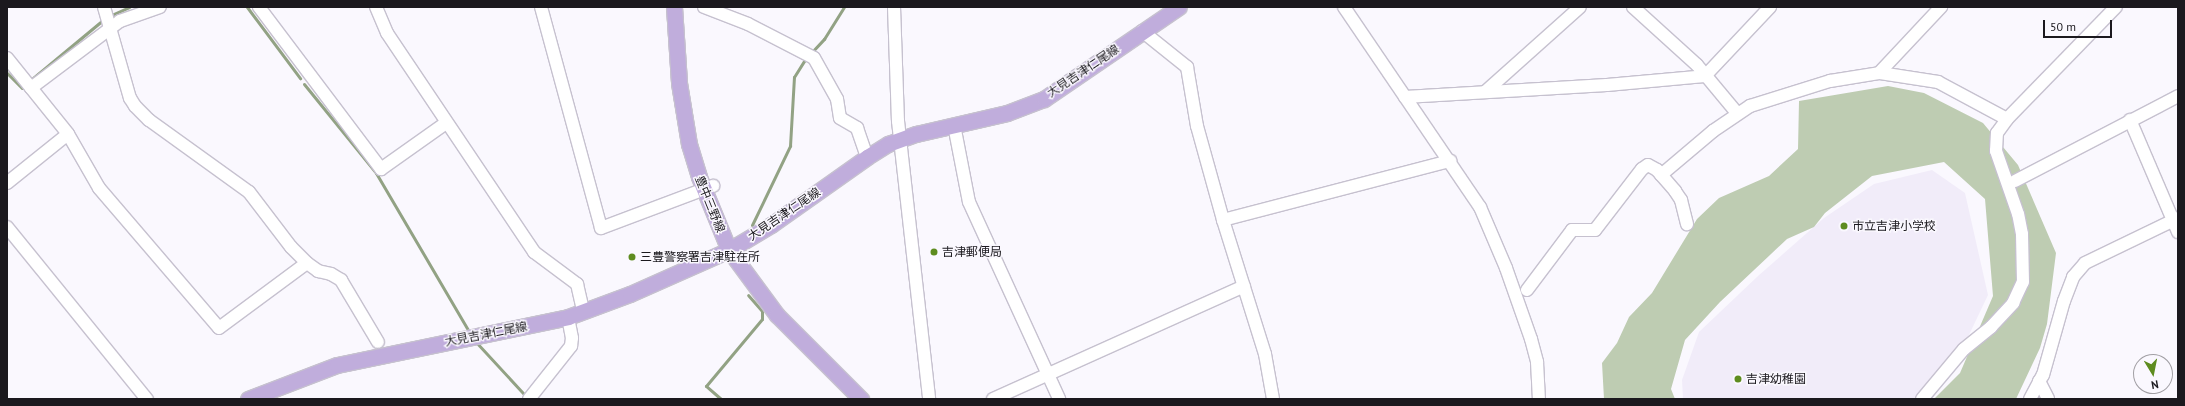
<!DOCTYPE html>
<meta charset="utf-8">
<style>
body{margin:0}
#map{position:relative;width:2185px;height:406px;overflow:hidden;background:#faf8fe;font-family:"PT Sans","Noto Sans JP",sans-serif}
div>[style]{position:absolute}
.built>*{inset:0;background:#f1ecf9}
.green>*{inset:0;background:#beccb2}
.stream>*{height:3px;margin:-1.5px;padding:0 1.5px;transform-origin:1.5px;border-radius:1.5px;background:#92a284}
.roads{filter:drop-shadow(1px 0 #c6c1cf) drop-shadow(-1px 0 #c6c1cf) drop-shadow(0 1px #c6c1cf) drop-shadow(0 -1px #c6c1cf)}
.minor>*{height:12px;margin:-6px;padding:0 6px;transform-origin:6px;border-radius:6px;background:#fff}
.major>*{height:15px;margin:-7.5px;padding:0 7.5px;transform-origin:7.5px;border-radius:7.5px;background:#c0addc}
.dots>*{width:11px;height:11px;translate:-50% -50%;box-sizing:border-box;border:2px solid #faf8fe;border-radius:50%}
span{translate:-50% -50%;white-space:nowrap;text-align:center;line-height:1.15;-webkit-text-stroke:3px #faf8fe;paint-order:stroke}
.street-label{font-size:12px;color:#1b191e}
.poi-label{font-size:12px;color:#1b191e}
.left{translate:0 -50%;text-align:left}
.frame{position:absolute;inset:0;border:8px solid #1b191e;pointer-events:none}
.north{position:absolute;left:2133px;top:354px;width:40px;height:40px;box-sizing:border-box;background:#faf8fe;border:1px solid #a19fa4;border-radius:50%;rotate:170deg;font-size:11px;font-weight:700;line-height:16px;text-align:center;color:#1b191e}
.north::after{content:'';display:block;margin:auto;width:14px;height:18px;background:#5e8c1f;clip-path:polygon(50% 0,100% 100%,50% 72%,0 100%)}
.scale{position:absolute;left:2043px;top:20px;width:69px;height:18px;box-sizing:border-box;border:2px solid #1b191e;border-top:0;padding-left:5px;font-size:12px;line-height:14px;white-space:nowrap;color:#1b191e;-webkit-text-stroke:3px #faf8fe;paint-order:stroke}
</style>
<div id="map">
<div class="built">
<i style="clip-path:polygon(1932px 170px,1965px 193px,1988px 295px,1948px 379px,1917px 399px,1683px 399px,1682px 380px,1699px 332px,1758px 276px,1824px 218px,1874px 184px)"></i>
</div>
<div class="green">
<i style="clip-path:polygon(1888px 86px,1924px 93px,1983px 123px,2018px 165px,2056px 253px,2047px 324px,2040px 348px,2016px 399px,1934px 399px,1960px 373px,1993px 296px,1985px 199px,1944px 162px,1872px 176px,1825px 213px,1814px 227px,1787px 239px,1720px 302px,1685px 340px,1671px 389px,1675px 399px,1604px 399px,1602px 363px,1617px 343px,1629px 317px,1652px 293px,1697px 219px,1719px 198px,1769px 176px,1798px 149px,1799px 101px)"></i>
</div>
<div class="stream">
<i style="left:247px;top:7px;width:89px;rotate:53.3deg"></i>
<i style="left:109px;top:16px;width:22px;rotate:-24deg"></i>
<i style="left:810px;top:54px;width:21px;rotate:-47deg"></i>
<i style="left:824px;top:39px;width:38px;rotate:-58deg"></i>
<i style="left:7px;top:73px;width:21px;rotate:45deg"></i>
<i style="left:33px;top:78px;width:92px;rotate:-39.7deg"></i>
<i style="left:304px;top:84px;width:114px;rotate:51deg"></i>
<i style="left:376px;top:173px;width:186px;rotate:59.6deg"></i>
<i style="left:752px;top:225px;width:88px;rotate:-64.3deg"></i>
<i style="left:790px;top:146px;width:69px;rotate:-86.7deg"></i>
<i style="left:794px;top:77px;width:22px;rotate:-58deg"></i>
<i style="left:475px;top:341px;width:71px;rotate:47.3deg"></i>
<i style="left:721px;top:399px;width:20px;rotate:-139deg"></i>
<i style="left:706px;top:386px;width:87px;rotate:-50.1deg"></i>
<i style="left:762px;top:319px;width:8px;rotate:-90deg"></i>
<i style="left:762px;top:311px;width:21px;rotate:-131deg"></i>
</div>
<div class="roads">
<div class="minor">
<i style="left:104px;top:7px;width:95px;rotate:74.1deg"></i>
<i style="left:130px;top:98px;width:9px;rotate:58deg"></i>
<i style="left:135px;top:106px;width:20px;rotate:45deg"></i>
<i style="left:149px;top:120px;width:123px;rotate:35.8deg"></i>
<i style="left:249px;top:192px;width:69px;rotate:52.6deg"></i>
<i style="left:291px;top:247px;width:23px;rotate:45deg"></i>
<i style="left:307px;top:263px;width:14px;rotate:36deg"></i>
<i style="left:318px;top:271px;width:13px;rotate:13deg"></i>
<i style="left:331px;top:274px;width:12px;rotate:31deg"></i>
<i style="left:341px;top:280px;width:72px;rotate:59.2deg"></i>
<i style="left:259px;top:7px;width:203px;rotate:53deg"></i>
<i style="left:381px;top:169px;width:80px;rotate:-35.3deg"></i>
<i style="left:376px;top:7px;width:28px;rotate:67deg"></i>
<i style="left:387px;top:33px;width:264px;rotate:56.1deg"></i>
<i style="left:534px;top:252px;width:54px;rotate:36.7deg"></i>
<i style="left:577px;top:284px;width:28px;rotate:77deg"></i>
<i style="left:541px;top:7px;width:229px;rotate:74.8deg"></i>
<i style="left:601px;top:228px;width:120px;rotate:-20.6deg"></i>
<i style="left:704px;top:7px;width:47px;rotate:21.1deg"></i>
<i style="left:748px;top:24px;width:74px;rotate:27.3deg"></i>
<i style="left:814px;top:58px;width:47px;rotate:60.7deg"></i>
<i style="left:837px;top:99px;width:19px;rotate:81deg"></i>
<i style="left:840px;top:118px;width:20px;rotate:30deg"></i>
<i style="left:857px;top:128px;width:31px;rotate:71deg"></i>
<i style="left:894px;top:7px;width:114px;rotate:88deg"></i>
<i style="left:898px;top:121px;width:280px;rotate:83.6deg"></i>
<i style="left:1344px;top:7px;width:242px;rotate:55.8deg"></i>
<i style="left:1480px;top:207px;width:66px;rotate:66.9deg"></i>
<i style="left:1506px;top:268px;width:75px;rotate:70.6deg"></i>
<i style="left:1531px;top:339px;width:24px;rotate:75deg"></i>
<i style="left:1537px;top:362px;width:37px;rotate:87deg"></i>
<i style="left:1633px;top:7px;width:86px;rotate:42.2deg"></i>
<i style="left:1697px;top:65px;width:62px;rotate:50.2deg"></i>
<i style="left:1142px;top:31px;width:58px;rotate:38.7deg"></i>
<i style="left:1187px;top:67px;width:60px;rotate:80.4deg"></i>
<i style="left:1197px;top:126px;width:98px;rotate:74.5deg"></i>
<i style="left:1223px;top:220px;width:140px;rotate:72.6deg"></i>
<i style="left:1265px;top:354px;width:46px;rotate:79.9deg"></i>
<i style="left:7px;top:58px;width:97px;rotate:51.2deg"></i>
<i style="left:68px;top:134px;width:62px;rotate:60.1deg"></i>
<i style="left:99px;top:188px;width:184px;rotate:49.4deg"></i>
<i style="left:219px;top:328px;width:109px;rotate:-36.5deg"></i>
<i style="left:1879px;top:73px;width:91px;rotate:-46.8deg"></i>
<i style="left:31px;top:88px;width:111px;rotate:-37deg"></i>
<i style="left:120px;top:21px;width:42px;rotate:-19.3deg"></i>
<i style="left:1485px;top:92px;width:127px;rotate:-41.8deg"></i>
<i style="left:1405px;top:97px;width:202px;rotate:-3.4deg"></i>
<i style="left:1607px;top:85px;width:98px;rotate:-5.2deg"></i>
<i style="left:1705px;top:76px;width:95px;rotate:-46.7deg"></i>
<i style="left:2130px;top:120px;width:122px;rotate:66.8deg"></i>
<i style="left:954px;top:125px;width:78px;rotate:79deg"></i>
<i style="left:969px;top:202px;width:217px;rotate:65.4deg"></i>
<i style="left:1661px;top:175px;width:68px;rotate:-40.2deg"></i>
<i style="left:1713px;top:131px;width:45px;rotate:-34deg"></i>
<i style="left:1750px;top:106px;width:84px;rotate:-17.4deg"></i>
<i style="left:1830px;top:81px;width:51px;rotate:-9.1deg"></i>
<i style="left:1880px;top:73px;width:59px;rotate:8.8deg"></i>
<i style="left:1938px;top:82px;width:78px;rotate:28.2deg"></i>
<i style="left:2015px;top:181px;width:184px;rotate:-27.5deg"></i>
<i style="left:7px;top:183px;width:78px;rotate:-38.8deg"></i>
<i style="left:1223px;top:220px;width:235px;rotate:-14.6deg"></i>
<i style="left:7px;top:227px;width:222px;rotate:50.9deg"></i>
<i style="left:1527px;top:290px;width:75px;rotate:-53.1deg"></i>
<i style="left:1572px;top:230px;width:23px"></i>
<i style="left:1595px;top:230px;width:77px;rotate:-52.4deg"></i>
<i style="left:1642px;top:169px;width:7px;rotate:-34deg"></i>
<i style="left:1648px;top:165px;width:10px;rotate:29deg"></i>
<i style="left:1657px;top:170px;width:28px;rotate:49deg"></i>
<i style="left:1675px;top:191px;width:11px;rotate:56deg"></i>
<i style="left:1681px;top:200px;width:25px;rotate:76deg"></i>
<i style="left:2039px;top:381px;width:20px;rotate:63deg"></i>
<i style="left:529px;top:399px;width:68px;rotate:-51.6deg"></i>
<i style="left:571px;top:346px;width:8px;rotate:-83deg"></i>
<i style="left:572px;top:338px;width:21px;rotate:-101deg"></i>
<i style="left:993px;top:399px;width:275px;rotate:-24.2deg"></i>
<i style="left:1922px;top:399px;width:65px;rotate:-50deg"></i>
<i style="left:1964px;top:349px;width:35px;rotate:-39deg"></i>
<i style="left:1991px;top:327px;width:33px;rotate:-47deg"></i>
<i style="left:2013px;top:303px;width:23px;rotate:-65deg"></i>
<i style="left:2023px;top:282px;width:48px;rotate:-91.2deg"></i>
<i style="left:2022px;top:234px;width:20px;rotate:-101deg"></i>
<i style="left:2018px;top:214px;width:67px;rotate:-109.2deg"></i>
<i style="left:1996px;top:151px;width:18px;rotate:-87deg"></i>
<i style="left:1997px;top:133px;width:17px;rotate:-54deg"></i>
<i style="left:2007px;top:119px;width:156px;rotate:-45.8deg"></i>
<i style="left:2030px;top:399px;width:27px;rotate:-62deg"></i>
<i style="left:2043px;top:375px;width:77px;rotate:-74.2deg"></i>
<i style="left:2064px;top:301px;width:26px;rotate:-69deg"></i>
<i style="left:2073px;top:277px;width:18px;rotate:-49deg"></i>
<i style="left:2085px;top:263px;width:103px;rotate:-25.8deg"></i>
</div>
<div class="major">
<i style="left:674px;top:7px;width:76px;rotate:86.2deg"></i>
<i style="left:679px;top:83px;width:62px;rotate:80.7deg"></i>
<i style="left:689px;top:144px;width:34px;rotate:73deg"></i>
<i style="left:699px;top:177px;width:79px;rotate:67.7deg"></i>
<i style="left:729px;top:250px;width:81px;rotate:53.6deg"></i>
<i style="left:777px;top:315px;width:119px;rotate:45deg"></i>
<i style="left:248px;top:399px;width:95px;rotate:-20.9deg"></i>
<i style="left:337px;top:365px;width:236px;rotate:-11.7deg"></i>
<i style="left:568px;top:317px;width:66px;rotate:-20.4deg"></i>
<i style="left:630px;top:294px;width:108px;rotate:-24deg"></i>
<i style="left:729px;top:250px;width:49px;rotate:-30.8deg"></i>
<i style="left:771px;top:225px;width:118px;rotate:-35.3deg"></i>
<i style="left:867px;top:157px;width:25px;rotate:-32deg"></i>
<i style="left:888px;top:144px;width:30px;rotate:-20deg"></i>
<i style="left:916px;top:134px;width:93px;rotate:-13deg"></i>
<i style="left:1007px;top:113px;width:40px;rotate:-21deg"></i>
<i style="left:1044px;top:99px;width:163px;rotate:-34.3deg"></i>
</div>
</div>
<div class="dots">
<i style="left:1844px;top:226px;background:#5e8c1f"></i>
<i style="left:934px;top:252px;background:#5e8c1f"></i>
<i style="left:632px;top:257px;background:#5e8c1f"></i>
<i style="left:1738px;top:379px;background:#5e8c1f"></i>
</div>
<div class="street-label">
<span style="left:1083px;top:71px;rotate:-34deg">大見吉津仁尾線</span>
<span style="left:710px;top:204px;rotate:68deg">豊中三野線</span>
<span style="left:784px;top:214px;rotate:-34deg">大見吉津仁尾線</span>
<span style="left:486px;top:334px;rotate:-11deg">大見吉津仁尾線</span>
</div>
<div class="poi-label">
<span class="left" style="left:1852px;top:226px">市立吉津小学校</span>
<span class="left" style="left:942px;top:252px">吉津郵便局</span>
<span class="left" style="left:640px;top:257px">三豊警察署吉津駐在所</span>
<span class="left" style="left:1746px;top:379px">吉津幼稚園</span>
</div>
<div class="frame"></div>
<div class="north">N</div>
<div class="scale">50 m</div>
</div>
